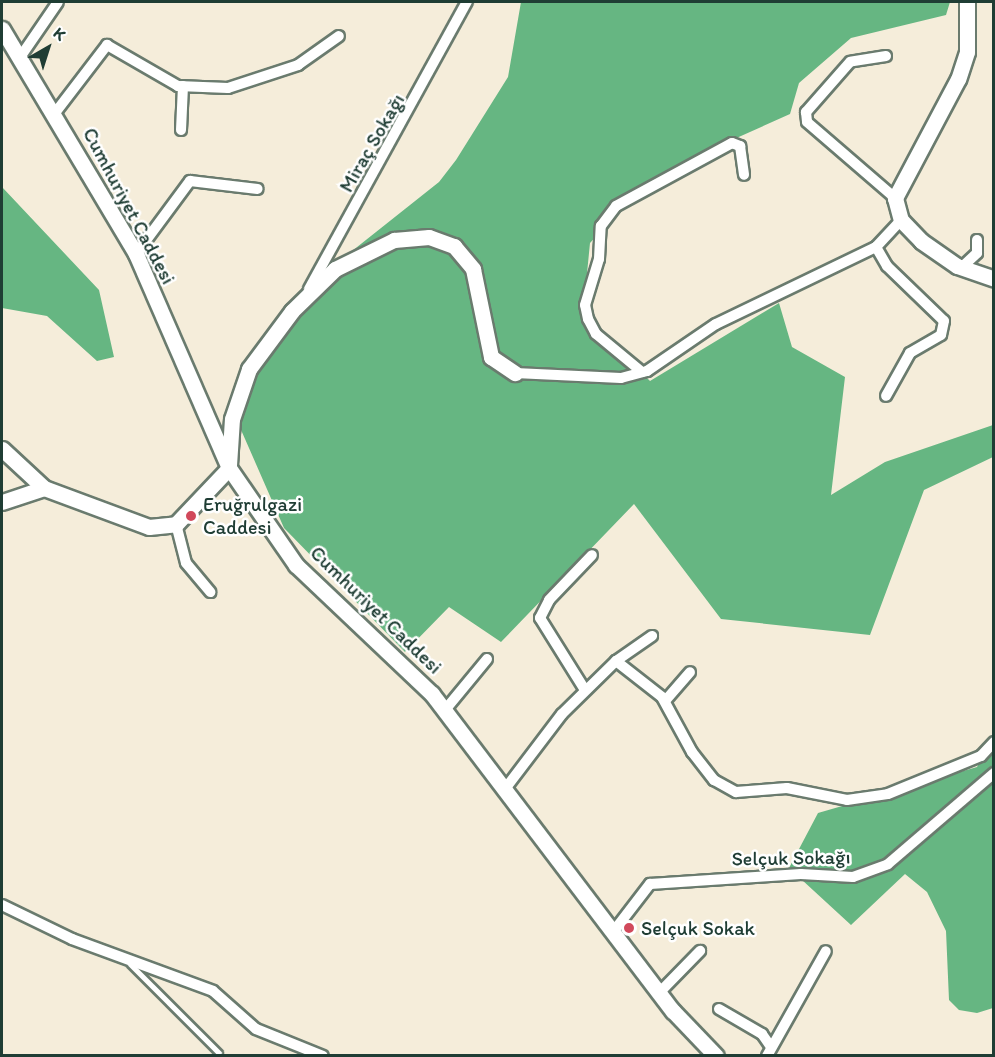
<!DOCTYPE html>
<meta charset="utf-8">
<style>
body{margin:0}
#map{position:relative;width:995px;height:1057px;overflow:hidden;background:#f5edda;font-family:Itim,sans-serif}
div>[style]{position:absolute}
.forest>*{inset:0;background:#66b682}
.roads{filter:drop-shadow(2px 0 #6a7b6e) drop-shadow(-2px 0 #6a7b6e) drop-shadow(0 2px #6a7b6e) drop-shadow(0 -2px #6a7b6e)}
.lane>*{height:5px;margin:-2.5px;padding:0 2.5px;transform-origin:2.5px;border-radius:2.5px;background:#fff}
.street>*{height:10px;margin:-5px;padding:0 5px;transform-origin:5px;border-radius:5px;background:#fff}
.secondary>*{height:15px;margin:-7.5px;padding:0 7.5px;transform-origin:7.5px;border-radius:7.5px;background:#fff}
.dots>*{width:16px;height:16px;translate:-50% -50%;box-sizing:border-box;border:3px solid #fff;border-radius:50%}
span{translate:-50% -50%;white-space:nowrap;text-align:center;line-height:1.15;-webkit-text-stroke:5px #fff;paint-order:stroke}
.street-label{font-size:20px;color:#1f3d34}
.poi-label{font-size:20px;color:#1f3d34}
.left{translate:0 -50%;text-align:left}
.frame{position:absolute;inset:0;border:3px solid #1f3d34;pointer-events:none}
.north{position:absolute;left:18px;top:18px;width:60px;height:60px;-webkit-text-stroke:4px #fff;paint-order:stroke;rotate:39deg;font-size:16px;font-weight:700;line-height:24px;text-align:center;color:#1f3d34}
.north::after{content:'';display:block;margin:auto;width:21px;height:27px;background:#1f3d34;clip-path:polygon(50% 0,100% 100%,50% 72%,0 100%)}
</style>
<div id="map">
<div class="forest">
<i style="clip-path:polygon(521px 2px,950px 2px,946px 15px,851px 38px,799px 83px,790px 114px,732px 140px,622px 208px,590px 243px,583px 314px,650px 381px,779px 303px,792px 347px,845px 377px,831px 495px,885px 462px,993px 425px,993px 457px,924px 490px,870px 635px,721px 619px,634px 504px,501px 642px,449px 607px,405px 652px,284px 528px,238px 423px,259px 356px,342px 259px,439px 182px,456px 160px,508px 77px)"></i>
<i style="clip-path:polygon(2px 187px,99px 290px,114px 357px,97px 361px,47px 316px,2px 308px)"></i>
<i style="clip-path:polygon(993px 736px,993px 1008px,977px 1013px,959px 1010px,949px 1000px,946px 931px,927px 892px,905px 874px,851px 925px,789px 868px,818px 813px,977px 767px)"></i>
</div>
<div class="roads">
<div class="lane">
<i style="left:130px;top:964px;width:126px;rotate:45deg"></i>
</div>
<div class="street">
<i style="left:21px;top:56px;width:65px;rotate:-55.6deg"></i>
<i style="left:886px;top:56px;width:36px;rotate:171deg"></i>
<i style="left:850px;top:62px;width:67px;rotate:131.3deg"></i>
<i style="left:806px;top:112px;width:10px;rotate:84deg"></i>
<i style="left:807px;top:122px;width:116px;rotate:40.8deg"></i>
<i style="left:55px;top:113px;width:86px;rotate:-52.6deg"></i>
<i style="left:107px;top:45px;width:82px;rotate:30deg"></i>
<i style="left:178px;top:86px;width:50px;rotate:2.3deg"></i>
<i style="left:228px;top:88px;width:74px;rotate:-18.2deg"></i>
<i style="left:298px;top:65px;width:50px;rotate:-35.3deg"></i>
<i style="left:181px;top:130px;width:44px;rotate:-87.4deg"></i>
<i style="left:876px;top:247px;width:22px;rotate:60deg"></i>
<i style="left:887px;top:266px;width:79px;rotate:44deg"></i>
<i style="left:944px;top:321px;width:14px;rotate:102deg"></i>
<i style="left:941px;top:335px;width:36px;rotate:150deg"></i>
<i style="left:910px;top:353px;width:49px;rotate:119.2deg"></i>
<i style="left:136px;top:254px;width:91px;rotate:-53.5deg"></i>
<i style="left:190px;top:181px;width:68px;rotate:6.7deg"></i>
<i style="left:961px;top:268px;width:22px;rotate:-43deg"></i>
<i style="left:977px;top:253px;width:13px;rotate:-90deg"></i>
<i style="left:309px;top:289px;width:328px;rotate:-61.2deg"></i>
<i style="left:642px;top:372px;width:60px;rotate:-140.4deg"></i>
<i style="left:596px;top:334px;width:17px;rotate:-118deg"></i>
<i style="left:588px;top:319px;width:14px;rotate:-102deg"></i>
<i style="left:585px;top:305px;width:48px;rotate:-73.1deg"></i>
<i style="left:599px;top:259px;width:33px;rotate:-87deg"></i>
<i style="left:601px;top:226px;width:25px;rotate:-53deg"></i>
<i style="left:616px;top:206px;width:132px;rotate:-28.5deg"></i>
<i style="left:732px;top:143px;width:9px;rotate:21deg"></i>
<i style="left:740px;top:146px;width:29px;rotate:82deg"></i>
<i style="left:515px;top:373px;width:106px;rotate:2.7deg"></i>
<i style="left:621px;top:378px;width:27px;rotate:-15deg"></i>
<i style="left:647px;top:371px;width:83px;rotate:-34.3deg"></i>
<i style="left:716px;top:324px;width:178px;rotate:-25.7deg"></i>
<i style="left:876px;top:247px;width:37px;rotate:-47deg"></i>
<i style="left:176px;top:524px;width:40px;rotate:75.6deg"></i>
<i style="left:186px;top:563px;width:38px;rotate:50deg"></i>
<i style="left:616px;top:661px;width:58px;rotate:38deg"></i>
<i style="left:662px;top:697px;width:63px;rotate:61.4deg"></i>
<i style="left:692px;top:752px;width:36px;rotate:52deg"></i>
<i style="left:714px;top:780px;width:25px;rotate:29deg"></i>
<i style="left:736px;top:792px;width:51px;rotate:-4.5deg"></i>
<i style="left:787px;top:788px;width:61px;rotate:11.3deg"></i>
<i style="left:847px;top:800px;width:41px;rotate:-8.3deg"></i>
<i style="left:888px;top:794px;width:100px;rotate:-22.2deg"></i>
<i style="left:981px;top:756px;width:19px;rotate:-47deg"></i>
<i style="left:585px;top:690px;width:85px;rotate:-122deg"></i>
<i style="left:540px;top:618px;width:20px;rotate:-63deg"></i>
<i style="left:549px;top:600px;width:62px;rotate:-46.3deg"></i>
<i style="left:665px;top:701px;width:38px;rotate:-49deg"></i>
<i style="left:445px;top:710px;width:66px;rotate:-50.5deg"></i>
<i style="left:505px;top:789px;width:94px;rotate:-52.8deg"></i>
<i style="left:562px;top:714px;width:76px;rotate:-44.5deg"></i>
<i style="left:616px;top:661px;width:44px;rotate:-34.8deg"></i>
<i style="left:2px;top:905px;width:78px;rotate:25.9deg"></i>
<i style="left:72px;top:939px;width:150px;rotate:20.2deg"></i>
<i style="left:213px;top:991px;width:57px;rotate:41.5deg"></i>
<i style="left:256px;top:1029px;width:72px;rotate:21.9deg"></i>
<i style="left:613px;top:932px;width:61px;rotate:-52.4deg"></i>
<i style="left:650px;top:884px;width:151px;rotate:-3.8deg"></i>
<i style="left:801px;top:874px;width:52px;rotate:3.3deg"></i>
<i style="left:853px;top:877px;width:37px;rotate:-20deg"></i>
<i style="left:888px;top:864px;width:140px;rotate:-40.6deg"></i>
<i style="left:659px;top:993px;width:59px;rotate:-45.7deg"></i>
<i style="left:719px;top:1009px;width:50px;rotate:30.2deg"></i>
<i style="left:762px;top:1034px;width:16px;rotate:55deg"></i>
<i style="left:767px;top:1056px;width:120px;rotate:-60.7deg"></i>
</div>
<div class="secondary">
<i style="left:967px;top:2px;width:50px;rotate:90deg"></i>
<i style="left:967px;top:52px;width:28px;rotate:108deg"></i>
<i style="left:958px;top:79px;width:135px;rotate:117.9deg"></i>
<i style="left:895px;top:198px;width:23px;rotate:75deg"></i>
<i style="left:901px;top:220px;width:29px;rotate:46deg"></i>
<i style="left:921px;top:241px;width:44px;rotate:34.8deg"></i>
<i style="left:957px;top:266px;width:39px;rotate:19deg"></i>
<i style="left:2px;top:29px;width:262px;rotate:59.2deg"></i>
<i style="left:136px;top:254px;width:233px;rotate:66.5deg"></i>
<i style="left:229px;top:468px;width:118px;rotate:55.4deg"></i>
<i style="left:296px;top:565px;width:187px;rotate:43.5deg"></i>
<i style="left:432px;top:694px;width:398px;rotate:52.8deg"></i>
<i style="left:673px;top:1011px;width:62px;rotate:46.3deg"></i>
<i style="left:2px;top:449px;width:57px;rotate:42.9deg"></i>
<i style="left:44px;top:488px;width:112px;rotate:20.4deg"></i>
<i style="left:149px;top:527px;width:27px;rotate:-6deg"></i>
<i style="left:176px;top:524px;width:77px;rotate:-46.6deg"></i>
<i style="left:229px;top:465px;width:46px;rotate:-86.3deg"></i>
<i style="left:232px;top:419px;width:53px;rotate:-71.2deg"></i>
<i style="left:249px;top:369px;width:72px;rotate:-53.4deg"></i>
<i style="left:292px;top:311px;width:60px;rotate:-44.3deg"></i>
<i style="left:335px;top:269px;width:66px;rotate:-26.2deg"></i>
<i style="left:394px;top:240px;width:35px;rotate:-5deg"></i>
<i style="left:429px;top:237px;width:27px;rotate:20deg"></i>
<i style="left:454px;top:246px;width:30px;rotate:50deg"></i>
<i style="left:473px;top:269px;width:90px;rotate:78.4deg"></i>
<i style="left:491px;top:357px;width:29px;rotate:34deg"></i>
<i style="left:2px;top:502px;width:44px;rotate:-18.4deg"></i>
</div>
</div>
<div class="dots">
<i style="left:191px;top:516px;background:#d1495b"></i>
<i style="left:629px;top:928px;background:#d1495b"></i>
</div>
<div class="street-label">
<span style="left:372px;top:143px;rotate:-60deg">Miraç Sokağı</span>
<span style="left:129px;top:206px;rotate:62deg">Cumhuriyet Caddesi</span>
<span style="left:376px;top:610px;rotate:44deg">Cumhuriyet Caddesi</span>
<span style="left:791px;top:858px;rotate:-1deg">Selçuk Sokağı</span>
</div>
<div class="poi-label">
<span class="left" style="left:203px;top:516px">Eruğrulgazi<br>Caddesi</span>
<span class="left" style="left:641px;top:928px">Selçuk Sokak</span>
</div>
<div class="frame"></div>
<div class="north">K</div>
</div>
